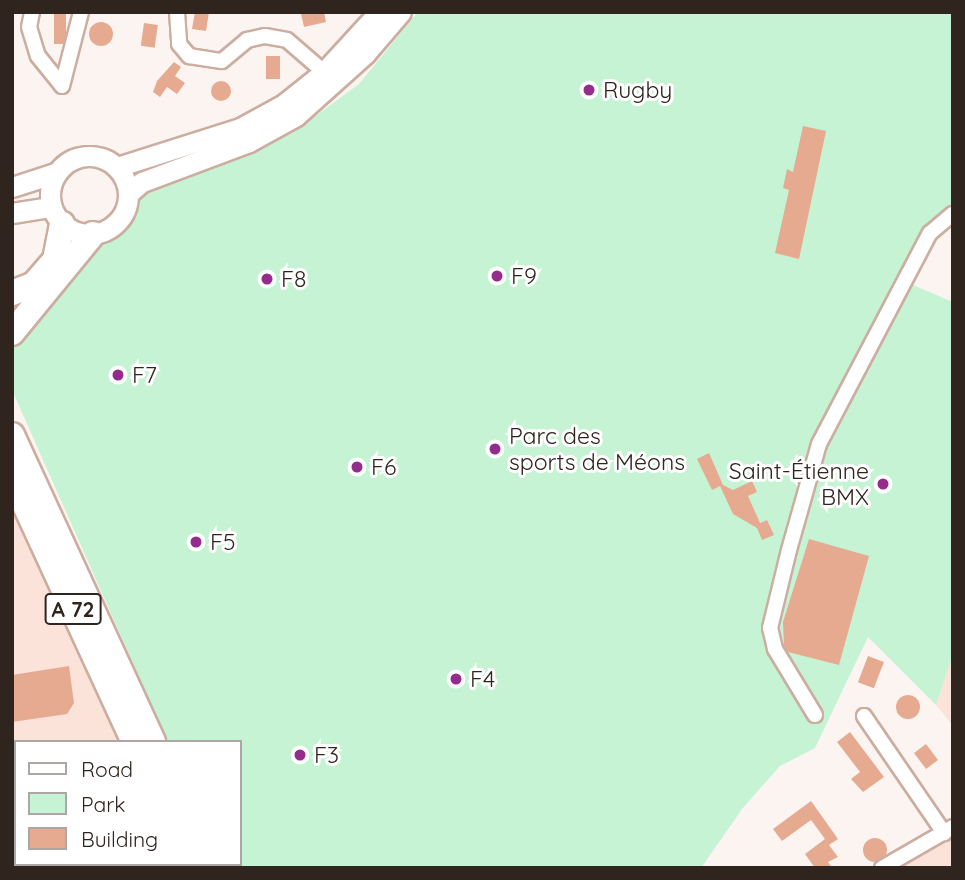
<!DOCTYPE html>
<meta charset="utf-8">
<style>
body{margin:0}
#map{position:relative;width:965px;height:880px;overflow:hidden;background:#fbf4f1;font-family:Quicksand,sans-serif}
div>[style]{position:absolute}
.built>*{inset:0;background:#fbe3d9}
.green>*{inset:0;background:#c5f3d3}
.building>*{inset:0;background:#e6aa91;transform-origin:0 0}
.round{border-radius:50%}
.roads{filter:drop-shadow(2px 0 #ccaea1) drop-shadow(-2px 0 #ccaea1) drop-shadow(0 2px #ccaea1) drop-shadow(0 -2px #ccaea1)}
.minor>*{height:14px;margin:-7px;padding:0 7px;transform-origin:7px;border-radius:7px;background:#fff}
.secondary>*{height:19px;margin:-9.5px;padding:0 9.5px;transform-origin:9.5px;border-radius:9.5px;background:#fff}
.secondary>.ring{margin:-9.5px;padding:0;box-sizing:content-box;background:none;border:19px solid #fff;border-radius:50%}
.motorway>*{height:24px;margin:-12px;padding:0 12px;transform-origin:12px;border-radius:12px;background:#fff}
.dots>*{width:19px;height:19px;translate:-50% -50%;box-sizing:border-box;border:4px solid #fff;border-radius:50%}
span{translate:-50% -50%;white-space:nowrap;text-align:center;line-height:1.15;-webkit-text-stroke:6px #fff;paint-order:stroke}
.shield-label span{padding:2px 5px;background:#fff;border:2px solid;border-radius:5px;-webkit-text-stroke-width:0}
.shield-label{font-size:21px;color:#30241f;font-weight:700}
.poi-label{font-size:23px;color:#30241f}
.left{translate:0 -50%;text-align:left}
.right{translate:-100% -50%;text-align:right}
.frame{position:absolute;inset:0;border:14px solid #30241f;pointer-events:none}
.legend{position:absolute;left:14px;top:740px;width:228px;height:126px;box-sizing:border-box;background:#fff;border:2px solid #aca7a5;margin:0;padding:9px 12px;list-style:none;font-size:21px;color:#30241f}
.legend li{display:flex;align-items:center;gap:14px;height:35px}
.legend b{width:35px;border:2px solid #aca7a5}
</style>
<div id="map">
<div class="built">
<i style="clip-path:polygon(12px 433px,164px 742px,16px 742px,16px 864px,220px 868px,12px 868px)"></i>
<i style="clip-path:polygon(953px 654px,953px 726px,936px 705px)"></i>
<i style="clip-path:polygon(953px 833px,953px 868px,893px 868px)"></i>
</div>
<div class="green">
<i style="clip-path:polygon(418px 12px,953px 12px,953px 204px,935px 219px,899px 279px,953px 302px,953px 654px,936px 705px,868px 637px,815px 748px,780px 766px,742px 809px,701px 868px,225px 868px,240px 864px,240px 742px,168px 742px,12px 390px,14px 343px,95px 244px,123px 227px,142px 195px,291px 134px,359px 84px)"></i>
</div>
<div class="building">
<i style="left:54px;top:12px;width:12px;height:32px"></i>
<i style="clip-path:polygon(195px 12px,209px 12px,206px 31px,192px 29px)"></i>
<i style="clip-path:polygon(324px 12px,326px 22px,304px 27px,301px 14px)"></i>
<i class="round" style="left:89px;top:22px;width:24px;height:24px"></i>
<i style="left:144px;top:23px;width:14px;height:23px;rotate:8deg"></i>
<i style="left:266px;top:56px;width:14px;height:23px"></i>
<i style="clip-path:polygon(174px 62px,181px 67px,175px 76px,185px 83px,177px 94px,167px 87px,160px 97px,153px 92px,157px 81px)"></i>
<i class="round" style="left:211px;top:81px;width:20px;height:20px"></i>
<i style="clip-path:polygon(803px 126px,826px 131px,799px 259px,775px 253px,789px 190px,783px 188px,787px 169px,793px 172px)"></i>
<i style="clip-path:polygon(709px 453px,723px 485px,733px 490px,752px 481px,757px 492px,748px 496px,760px 523px,767px 520px,774px 535px,762px 540px,757px 528px,733px 514px,720px 486px,712px 490px,697px 459px)"></i>
<i style="clip-path:polygon(809px 539px,869px 556px,839px 665px,788px 652px,784px 645px,783px 622px)"></i>
<i style="left:868px;top:656px;width:17px;height:28px;rotate:21deg"></i>
<i style="clip-path:polygon(69px 666px,74px 703px,67px 714px,12px 722px,12px 675px)"></i>
<i class="round" style="left:896px;top:695px;width:24px;height:24px"></i>
<i style="clip-path:polygon(850px 732px,884px 777px,863px 792px,851px 779px,860px 772px,837px 742px)"></i>
<i style="left:926px;top:744px;width:20px;height:15px;rotate:53deg"></i>
<i style="clip-path:polygon(811px 801px,838px 839px,829px 845px,838px 857px,828px 862px,832px 868px,815px 868px,805px 854px,825px 839px,811px 820px,782px 841px,773px 829px)"></i>
<i class="round" style="left:863px;top:838px;width:24px;height:24px"></i>
</div>
<div class="roads">
<div class="minor">
<i style="left:32px;top:12px;width:15px;rotate:101deg"></i>
<i style="left:29px;top:27px;width:30px;rotate:73deg"></i>
<i style="left:38px;top:56px;width:38px;rotate:51deg"></i>
<i style="left:62px;top:86px;width:76px;rotate:-75.6deg"></i>
<i style="left:177px;top:12px;width:32px;rotate:86deg"></i>
<i style="left:179px;top:44px;width:16px;rotate:50deg"></i>
<i style="left:189px;top:56px;width:33px;rotate:9deg"></i>
<i style="left:222px;top:61px;width:33px;rotate:-40deg"></i>
<i style="left:247px;top:40px;width:18px;rotate:-13deg"></i>
<i style="left:265px;top:36px;width:22px;rotate:10deg"></i>
<i style="left:287px;top:40px;width:49px;rotate:40.9deg"></i>
<i style="left:815px;top:715px;width:77px;rotate:-121.2deg"></i>
<i style="left:775px;top:649px;width:22px;rotate:-103deg"></i>
<i style="left:770px;top:628px;width:80px;rotate:-76.3deg"></i>
<i style="left:789px;top:550px;width:110px;rotate:-74.2deg"></i>
<i style="left:819px;top:444px;width:238px;rotate:-62.3deg"></i>
<i style="left:930px;top:233px;width:30px;rotate:-40deg"></i>
<i style="left:864px;top:716px;width:142px;rotate:55.6deg"></i>
<i style="left:882px;top:868px;width:82px;rotate:-30deg"></i>
</div>
<div class="secondary">
<i class="ring" style="left:50px;top:156px;width:59px;height:59px"></i>
<i style="left:117px;top:167px;width:129px;rotate:-17.6deg"></i>
<i style="left:240px;top:128px;width:50px;rotate:-28.6deg"></i>
<i style="left:284px;top:104px;width:51px;rotate:-38.7deg"></i>
<i style="left:324px;top:72px;width:81px;rotate:-47.5deg"></i>
<i style="left:12px;top:187px;width:45px;rotate:-18deg"></i>
<i style="left:128px;top:194px;width:18px;rotate:-41deg"></i>
<i style="left:142px;top:182px;width:114px;rotate:-20.5deg"></i>
<i style="left:249px;top:142px;width:54px;rotate:-29deg"></i>
<i style="left:296px;top:116px;width:93px;rotate:-41.9deg"></i>
<i style="left:365px;top:54px;width:55px;rotate:-49.4deg"></i>
<i style="left:12px;top:213px;width:39px;rotate:-9deg"></i>
</div>
<div class="motorway">
<i style="left:12px;top:293px;width:24px;rotate:-22deg"></i>
<i style="left:34px;top:284px;width:32px;rotate:-49deg"></i>
<i style="left:55px;top:260px;width:37px;rotate:-79deg"></i>
<i style="left:12px;top:333px;width:128px;rotate:-50.7deg"></i>
<i style="left:12px;top:435px;width:338px;rotate:65.3deg"></i>
<i style="left:12px;top:477px;width:292px;rotate:65.3deg"></i>
<i style="left:190px;top:864px;width:4px;rotate:63deg"></i>
<i style="left:210px;top:864px;width:4px;rotate:76deg"></i>
</div>
</div>
<div class="dots">
<i style="left:589px;top:90px;background:#962b8e"></i>
<i style="left:497px;top:276px;background:#962b8e"></i>
<i style="left:267px;top:279px;background:#962b8e"></i>
<i style="left:118px;top:375px;background:#962b8e"></i>
<i style="left:495px;top:449px;background:#962b8e"></i>
<i style="left:357px;top:467px;background:#962b8e"></i>
<i style="left:883px;top:484px;background:#962b8e"></i>
<i style="left:196px;top:542px;background:#962b8e"></i>
<i style="left:456px;top:679px;background:#962b8e"></i>
<i style="left:300px;top:755px;background:#962b8e"></i>
</div>
<div class="shield-label">
<span style="left:73px;top:609px">A 72</span>
</div>
<div class="poi-label">
<span class="left" style="left:603px;top:90px">Rugby</span>
<span class="left" style="left:511px;top:276px">F9</span>
<span class="left" style="left:281px;top:279px">F8</span>
<span class="left" style="left:132px;top:375px">F7</span>
<span class="left" style="left:509px;top:449px">Parc des<br>sports de Méons</span>
<span class="left" style="left:371px;top:467px">F6</span>
<span class="right" style="left:869px;top:484px">Saint-Étienne<br>BMX</span>
<span class="left" style="left:210px;top:542px">F5</span>
<span class="left" style="left:470px;top:679px">F4</span>
<span class="left" style="left:314px;top:755px">F3</span>
</div>
<div class="frame"></div>
<ul class="legend">
<li><b style="height:9px;background:#fff"></b>Road</li>
<li><b style="height:19px;background:#c5f3d3"></b>Park</li>
<li><b style="height:19px;background:#e6aa91"></b>Building</li>
</ul>
</div>
